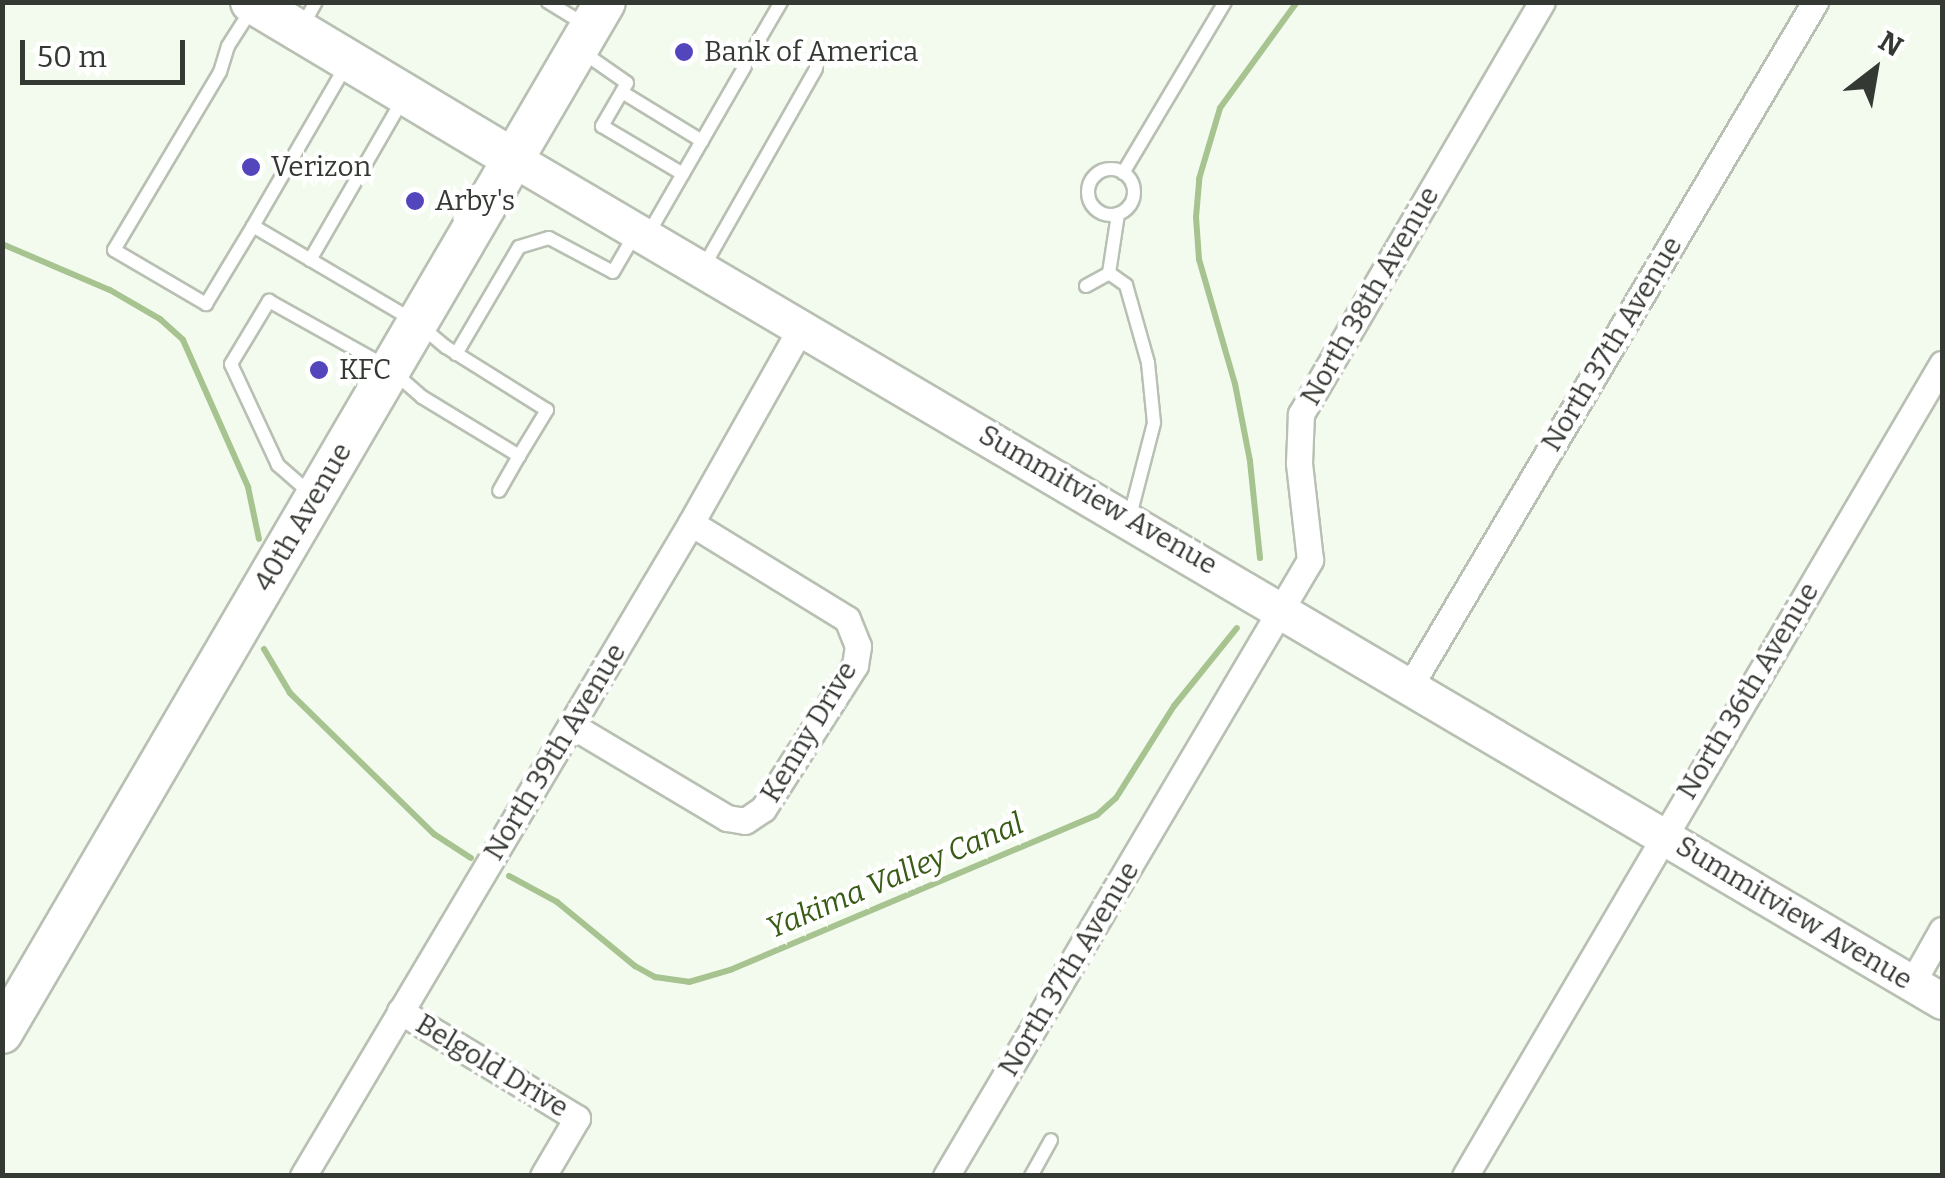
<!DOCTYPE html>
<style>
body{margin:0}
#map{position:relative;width:1945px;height:1178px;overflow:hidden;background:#f3fbee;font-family:Bitter,serif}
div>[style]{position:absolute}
.stream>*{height:6px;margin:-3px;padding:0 3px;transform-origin:3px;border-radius:3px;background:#a6c390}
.roads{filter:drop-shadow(2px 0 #b8c0b3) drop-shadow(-2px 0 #b8c0b3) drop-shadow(0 2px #b8c0b3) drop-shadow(0 -2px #b8c0b3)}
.lane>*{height:12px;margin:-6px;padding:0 6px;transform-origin:6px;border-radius:6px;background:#fff}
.lane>.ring{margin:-6px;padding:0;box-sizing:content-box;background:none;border:12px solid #fff;border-radius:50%}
.street>*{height:25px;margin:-12.5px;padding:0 12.5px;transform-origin:12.5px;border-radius:12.5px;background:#fff}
.secondary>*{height:35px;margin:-17.5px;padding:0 17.5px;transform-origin:17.5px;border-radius:17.5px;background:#fff}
.primary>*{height:40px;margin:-20px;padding:0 20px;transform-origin:20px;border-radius:20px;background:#fff}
.dots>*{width:28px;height:28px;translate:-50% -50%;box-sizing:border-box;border:5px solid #fff;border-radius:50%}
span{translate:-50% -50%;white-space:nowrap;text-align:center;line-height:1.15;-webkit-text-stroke:8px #fff;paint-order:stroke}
.poi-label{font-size:28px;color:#353933}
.left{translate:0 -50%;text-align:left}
.street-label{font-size:28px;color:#353933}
.water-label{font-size:30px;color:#385b15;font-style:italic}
.frame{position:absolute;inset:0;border:5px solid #353933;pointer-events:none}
.north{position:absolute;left:1825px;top:20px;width:100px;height:100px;-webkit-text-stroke:8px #fff;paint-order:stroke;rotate:31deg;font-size:28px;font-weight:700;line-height:40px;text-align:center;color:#353933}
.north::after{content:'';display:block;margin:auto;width:35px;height:45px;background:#353933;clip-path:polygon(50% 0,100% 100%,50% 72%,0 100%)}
.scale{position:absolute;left:20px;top:40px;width:165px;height:45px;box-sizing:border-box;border:5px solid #353933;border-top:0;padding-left:12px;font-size:30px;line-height:35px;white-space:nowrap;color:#353933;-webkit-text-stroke:8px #fff;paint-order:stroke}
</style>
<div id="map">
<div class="stream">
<i style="left:2px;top:244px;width:117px;rotate:23.1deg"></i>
<i style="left:110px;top:290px;width:58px;rotate:30.1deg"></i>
<i style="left:160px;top:319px;width:31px;rotate:42deg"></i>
<i style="left:183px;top:340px;width:161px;rotate:66.1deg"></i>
<i style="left:248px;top:487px;width:53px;rotate:78.1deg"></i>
<i style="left:1260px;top:558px;width:98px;rotate:-95.9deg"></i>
<i style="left:1250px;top:461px;width:78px;rotate:-101deg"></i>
<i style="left:1235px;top:384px;width:130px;rotate:-106.1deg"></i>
<i style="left:1199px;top:259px;width:42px;rotate:-94.1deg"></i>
<i style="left:1196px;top:217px;width:38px;rotate:-85deg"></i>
<i style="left:1199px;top:179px;width:74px;rotate:-73.5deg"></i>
<i style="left:1220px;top:108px;width:131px;rotate:-54deg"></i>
<i style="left:264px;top:649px;width:51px;rotate:59.4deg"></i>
<i style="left:290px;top:693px;width:202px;rotate:44.4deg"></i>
<i style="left:434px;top:834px;width:44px;rotate:33deg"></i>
<i style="left:509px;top:876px;width:55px;rotate:28.4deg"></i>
<i style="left:557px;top:902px;width:101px;rotate:39.4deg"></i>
<i style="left:635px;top:966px;width:23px;rotate:29deg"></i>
<i style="left:655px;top:977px;width:34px;rotate:8deg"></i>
<i style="left:689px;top:982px;width:43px;rotate:-16.3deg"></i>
<i style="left:730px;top:970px;width:398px;rotate:-22.9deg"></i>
<i style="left:1097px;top:815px;width:25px;rotate:-42deg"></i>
<i style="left:1116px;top:798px;width:109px;rotate:-57.8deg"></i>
<i style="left:1174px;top:706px;width:100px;rotate:-51.1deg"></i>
</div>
<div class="roads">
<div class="lane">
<i style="left:548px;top:2px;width:42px;rotate:31.4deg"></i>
<i style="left:253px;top:7px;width:46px;rotate:122.7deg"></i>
<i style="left:228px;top:46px;width:27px;rotate:107deg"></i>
<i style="left:220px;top:72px;width:207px;rotate:120.8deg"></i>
<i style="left:114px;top:250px;width:107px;rotate:30.4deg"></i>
<i style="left:206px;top:304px;width:91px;rotate:-58.9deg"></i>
<i style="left:253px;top:226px;width:189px;rotate:30.5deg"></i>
<i style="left:416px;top:322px;width:39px;rotate:40deg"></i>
<i style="left:446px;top:347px;width:119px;rotate:32deg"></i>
<i style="left:547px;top:410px;width:54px;rotate:121.3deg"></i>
<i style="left:303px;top:25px;width:26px;rotate:-61deg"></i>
<i style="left:756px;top:45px;width:50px;rotate:-59.8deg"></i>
<i style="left:584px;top:53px;width:52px;rotate:34.9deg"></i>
<i style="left:627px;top:83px;width:50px;rotate:120.2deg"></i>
<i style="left:602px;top:126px;width:94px;rotate:30.7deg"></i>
<i style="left:622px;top:92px;width:94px;rotate:31.5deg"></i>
<i class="ring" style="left:1088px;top:169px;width:34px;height:34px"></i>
<i style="left:1123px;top:173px;width:199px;rotate:-59.2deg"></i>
<i style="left:253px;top:226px;width:187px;rotate:-59.9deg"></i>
<i style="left:647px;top:236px;width:196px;rotate:-60deg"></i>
<i style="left:310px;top:260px;width:188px;rotate:-60deg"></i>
<i style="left:704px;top:266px;width:227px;rotate:-60.4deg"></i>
<i style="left:1109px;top:273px;width:60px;rotate:-81.3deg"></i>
<i style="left:1086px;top:286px;width:26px;rotate:-29deg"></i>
<i style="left:1109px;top:273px;width:21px;rotate:35deg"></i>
<i style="left:1126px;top:285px;width:81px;rotate:74.2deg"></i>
<i style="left:1148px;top:363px;width:60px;rotate:84.3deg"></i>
<i style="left:1154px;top:423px;width:96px;rotate:104.5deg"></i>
<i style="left:456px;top:354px;width:124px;rotate:-59.5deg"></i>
<i style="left:519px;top:247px;width:31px;rotate:-17deg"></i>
<i style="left:549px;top:238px;width:72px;rotate:28deg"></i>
<i style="left:613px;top:272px;width:44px;rotate:-59.9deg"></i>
<i style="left:310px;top:493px;width:43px;rotate:-138.8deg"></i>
<i style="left:278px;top:465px;width:111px;rotate:-115deg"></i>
<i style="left:231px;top:364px;width:74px;rotate:-58.9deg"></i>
<i style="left:269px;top:301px;width:137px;rotate:29.2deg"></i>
<i style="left:389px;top:368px;width:44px;rotate:41.3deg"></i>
<i style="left:422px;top:397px;width:114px;rotate:31.3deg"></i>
<i style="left:519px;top:456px;width:40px;rotate:119.7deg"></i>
<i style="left:1031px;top:1176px;width:41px;rotate:-60.9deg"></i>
</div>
<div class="street">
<i style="left:1410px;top:686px;width:795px;rotate:-59.37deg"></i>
<i style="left:571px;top:725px;width:182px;rotate:30.8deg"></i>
<i style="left:727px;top:818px;width:18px;rotate:9deg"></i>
<i style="left:745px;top:821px;width:22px;rotate:-34deg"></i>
<i style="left:763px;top:809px;width:171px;rotate:-57.4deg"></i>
<i style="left:855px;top:665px;width:19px;rotate:-81deg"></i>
<i style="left:858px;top:646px;width:29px;rotate:-112deg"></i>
<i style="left:847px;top:619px;width:183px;rotate:-148.4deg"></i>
<i style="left:1912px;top:983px;width:61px;rotate:-60.5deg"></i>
<i style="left:400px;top:1011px;width:207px;rotate:31.2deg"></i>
<i style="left:577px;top:1118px;width:67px;rotate:120.4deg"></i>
<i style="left:303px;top:1176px;width:760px;rotate:-59.28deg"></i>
<i style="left:691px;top:523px;width:226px;rotate:-60.6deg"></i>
<i style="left:946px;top:1176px;width:716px;rotate:-59.42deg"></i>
<i style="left:1310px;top:560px;width:98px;rotate:-96.5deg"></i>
<i style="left:1299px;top:463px;width:49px;rotate:-87.7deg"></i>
<i style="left:1301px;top:414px;width:477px;rotate:-59.7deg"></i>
<i style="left:1465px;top:1176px;width:942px;rotate:-59.57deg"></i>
</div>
<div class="secondary">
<i style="left:512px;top:158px;width:1660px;rotate:30.52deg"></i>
</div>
<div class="primary">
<i style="left:251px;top:2px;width:304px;rotate:30.9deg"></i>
<i style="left:2px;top:1033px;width:1194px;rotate:-59.68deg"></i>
</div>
</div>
<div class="dots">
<i style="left:684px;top:52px;background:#5346bd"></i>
<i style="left:251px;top:167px;background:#5346bd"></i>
<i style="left:415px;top:201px;background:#5346bd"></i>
<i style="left:319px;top:370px;background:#5346bd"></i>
</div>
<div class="poi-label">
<span class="left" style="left:704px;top:52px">Bank of America</span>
<span class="left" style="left:271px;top:167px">Verizon</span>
<span class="left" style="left:435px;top:201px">Arby's</span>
<span class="left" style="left:339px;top:370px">KFC</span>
</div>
<div class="street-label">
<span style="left:1370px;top:296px;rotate:-60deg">North 38th Avenue</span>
<span style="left:1612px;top:344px;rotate:-59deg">North 37th Avenue</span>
<span style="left:1098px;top:500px;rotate:30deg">Summitview Avenue</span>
<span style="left:303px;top:517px;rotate:-60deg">40th Avenue</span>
<span style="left:1748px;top:691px;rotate:-59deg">North 36th Avenue</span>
<span style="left:809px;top:732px;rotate:-59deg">Kenny Drive</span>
<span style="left:555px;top:752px;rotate:-59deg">North 39th Avenue</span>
<span style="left:1794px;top:913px;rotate:31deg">Summitview Avenue</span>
<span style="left:1069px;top:969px;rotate:-59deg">North 37th Avenue</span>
<span style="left:492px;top:1066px;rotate:31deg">Belgold Drive</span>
</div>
<div class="water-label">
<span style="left:895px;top:876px;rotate:-23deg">Yakima Valley Canal</span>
</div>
<div class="frame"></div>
<div class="north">N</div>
<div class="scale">50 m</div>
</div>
